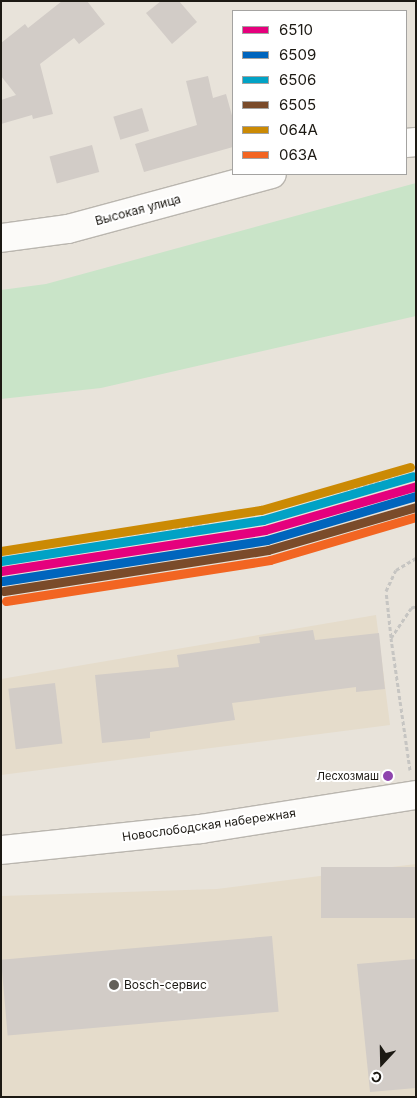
<!DOCTYPE html>
<meta charset="utf-8">
<style>
body{margin:0}
#map{position:relative;width:417px;height:1098px;overflow:hidden;background:#e8e3da;font-family:Inter,sans-serif}
div>[style]{position:absolute}
.built>*{inset:0;background:#e5dccb}
.green>*{inset:0;background:#c9e4c8}
.building>*{inset:0;background:#d2ccc7;transform-origin:0 0}
.path>*{height:3px;margin-top:-1.5px;transform-origin:0;background:repeating-linear-gradient(90deg,#c6c5c2 0 4px,transparent 0 6.5px)}
.roads{filter:drop-shadow(1px 0 #bab6af) drop-shadow(-1px 0 #bab6af) drop-shadow(0 1px #bab6af) drop-shadow(0 -1px #bab6af)}
.minor>*{height:28px;margin:-14px;padding:0 14px;transform-origin:14px;border-radius:14px;background:#fcfbf9}
.tertiary>*{height:28px;margin:-14px;padding:0 14px;transform-origin:14px;border-radius:14px;background:#fcfbf9}
.rail-1>*{height:9px;margin:-4.5px;padding:0 4.5px;transform-origin:4.5px;border-radius:4.5px;background:#e5007d}
.rail-2>*{height:9px;margin:-4.5px;padding:0 4.5px;transform-origin:4.5px;border-radius:4.5px;background:#0065bd}
.rail-3>*{height:9px;margin:-4.5px;padding:0 4.5px;transform-origin:4.5px;border-radius:4.5px;background:#01a2c5}
.rail-4>*{height:9px;margin:-4.5px;padding:0 4.5px;transform-origin:4.5px;border-radius:4.5px;background:#7a4b2a}
.rail-5>*{height:9px;margin:-4.5px;padding:0 4.5px;transform-origin:4.5px;border-radius:4.5px;background:#cb8a04}
.rail-6>*{height:9px;margin:-4.5px;padding:0 4.5px;transform-origin:4.5px;border-radius:4.5px;background:#f26522}
.dots>*{width:14px;height:14px;translate:-50% -50%;box-sizing:border-box;border:2px solid #fff;border-radius:50%}
span{translate:-50% -50%;white-space:nowrap;text-align:center;line-height:1.15;-webkit-text-stroke:4px #fff;paint-order:stroke}
.bus-label{font-size:11px;color:#1c1913}
.right{translate:-100% -50%;text-align:right}
.street-label{font-size:12px;color:#1c1913}
.poi-label{font-size:12px;color:#1c1913}
.left{translate:0 -50%;text-align:left}
.frame{position:absolute;inset:0;border:2px solid #1c1913;pointer-events:none}
.legend{position:absolute;left:232px;top:10px;width:175px;height:165px;box-sizing:border-box;background:#fff;border:1px solid #a4a3a1;margin:0;padding:6px 9px;list-style:none;font-size:15px;color:#1c1913}
.legend li{display:flex;align-items:center;gap:10px;height:25px}
.legend b{width:25px;border:1px solid #a4a3a1}
.north{position:absolute;left:357px;top:1038px;width:50px;height:50px;-webkit-text-stroke:4px #fff;paint-order:stroke;rotate:201deg;font-size:14px;font-weight:700;line-height:20px;text-align:center;color:#1c1913}
.north::after{content:'';display:block;margin:auto;width:18px;height:22px;background:#1c1913;clip-path:polygon(50% 0,100% 100%,50% 72%,0 100%)}
</style>
<div id="map">
<div class="built">
<i style="clip-path:polygon(376px 615px,390px 725px,1px 775px,1px 679px)"></i>
<i style="clip-path:polygon(416px 864px,416px 1097px,1px 1097px,1px 896px,217px 889px)"></i>
</div>
<div class="green">
<i style="clip-path:polygon(416px 183px,416px 316px,101px 388px,1px 399px,1px 290px,46px 284px)"></i>
</div>
<div class="building">
<i style="clip-path:polygon(62px 1px,87px 1px,105px 24px,79px 44px,74px 38px,40px 64px,53px 114px,33px 119px,32px 115px,1px 124px,1px 100px,16px 95px,1px 76px,1px 43px,25px 24px,28px 28px)"></i>
<i style="clip-path:polygon(161px 1px,179px 1px,197px 22px,172px 44px,146px 13px)"></i>
<i style="clip-path:polygon(208px 76px,213px 98px,226px 94px,233px 119px,233px 147px,144px 172px,135px 144px,197px 125px,186px 81px)"></i>
<i style="left:142px;top:108px;width:24px;height:30px;rotate:73deg"></i>
<i style="left:92px;top:145px;width:28px;height:44px;rotate:75deg"></i>
<i style="clip-path:polygon(313px 630px,315px 640px,379px 633px,385px 689px,356px 692px,356px 687px,232px 703px,235px 720px,150px 732px,150px 738px,102px 743px,95px 675px,179px 667px,177px 655px,260px 643px,259px 637px)"></i>
<i style="left:55px;top:683px;width:61px;height:47px;rotate:83deg"></i>
<i style="left:416px;top:867px;width:51px;height:95px;rotate:90deg"></i>
<i style="left:272px;top:936px;width:76px;height:272px;rotate:85deg"></i>
<i style="clip-path:polygon(416px 959px,416px 1088px,370px 1092px,357px 964px)"></i>
</div>
<div class="path">
<i style="left:1px;top:552px;width:199px;rotate:-8.1deg"></i>
<i style="left:198px;top:524px;width:224px;rotate:-13.2deg"></i>
<i style="left:391px;top:637px;width:46px;rotate:-96.2deg"></i>
<i style="left:386px;top:591px;width:23px;rotate:-65deg"></i>
<i style="left:396px;top:570px;width:23px;rotate:-31deg"></i>
<i style="left:410px;top:770px;width:133px;rotate:-98.2deg"></i>
<i style="left:391px;top:638px;width:36px;rotate:-56deg"></i>
<i style="left:411px;top:608px;width:5px;rotate:-22deg"></i>
</div>
<div class="roads">
<div class="minor">
<i style="left:406px;top:143px;width:10px;rotate:-6deg"></i>
<i style="left:1px;top:238px;width:68px;rotate:-7.7deg"></i>
<i style="left:68px;top:229px;width:211px;rotate:-15.1deg"></i>
</div>
<div class="tertiary">
<i style="left:1px;top:850px;width:201px;rotate:-6deg"></i>
<i style="left:201px;top:829px;width:218px;rotate:-9deg"></i>
</div>
</div>
<div class="rail-1">
<i style="left:1px;top:571px;width:267px;rotate:-8.8deg"></i>
<i style="left:265px;top:530px;width:157px;rotate:-16.2deg"></i>
</div>
<div class="rail-2">
<i style="left:3px;top:581px;width:267px;rotate:-8.8deg"></i>
<i style="left:267px;top:540px;width:155px;rotate:-16.5deg"></i>
</div>
<div class="rail-3">
<i style="left:1px;top:561px;width:265px;rotate:-8.9deg"></i>
<i style="left:263px;top:520px;width:156px;rotate:-16.3deg"></i>
</div>
<div class="rail-4">
<i style="left:4px;top:591px;width:267px;rotate:-8.8deg"></i>
<i style="left:268px;top:550px;width:154px;rotate:-16.2deg"></i>
</div>
<div class="rail-5">
<i style="left:1px;top:551px;width:263px;rotate:-9deg"></i>
<i style="left:261px;top:510px;width:155px;rotate:-16.1deg"></i>
</div>
<div class="rail-6">
<i style="left:6px;top:601px;width:267px;rotate:-8.8deg"></i>
<i style="left:270px;top:560px;width:152px;rotate:-16.4deg"></i>
</div>
<div class="dots">
<i style="left:388px;top:776px;background:#8e44ad"></i>
<i style="left:114px;top:985px;background:#636059"></i>
</div>
<div class="bus-label">
<span class="right" style="left:379px;top:776px">Лесхозмаш</span>
</div>
<div class="street-label">
<span style="left:138px;top:210px;rotate:-15deg">Высокая улица</span>
<span style="left:209px;top:825px;rotate:-8deg">Новослободская набережная</span>
</div>
<div class="poi-label">
<span class="left" style="left:124px;top:985px">Bosch-сервис</span>
</div>
<div class="frame"></div>
<ul class="legend">
<li><b style="height:6px;background:#e5007d"></b>6510</li>
<li><b style="height:6px;background:#0065bd"></b>6509</li>
<li><b style="height:6px;background:#01a2c5"></b>6506</li>
<li><b style="height:6px;background:#7a4b2a"></b>6505</li>
<li><b style="height:6px;background:#cb8a04"></b>064А</li>
<li><b style="height:6px;background:#f26522"></b>063А</li>
</ul>
<div class="north">С</div>
</div>
